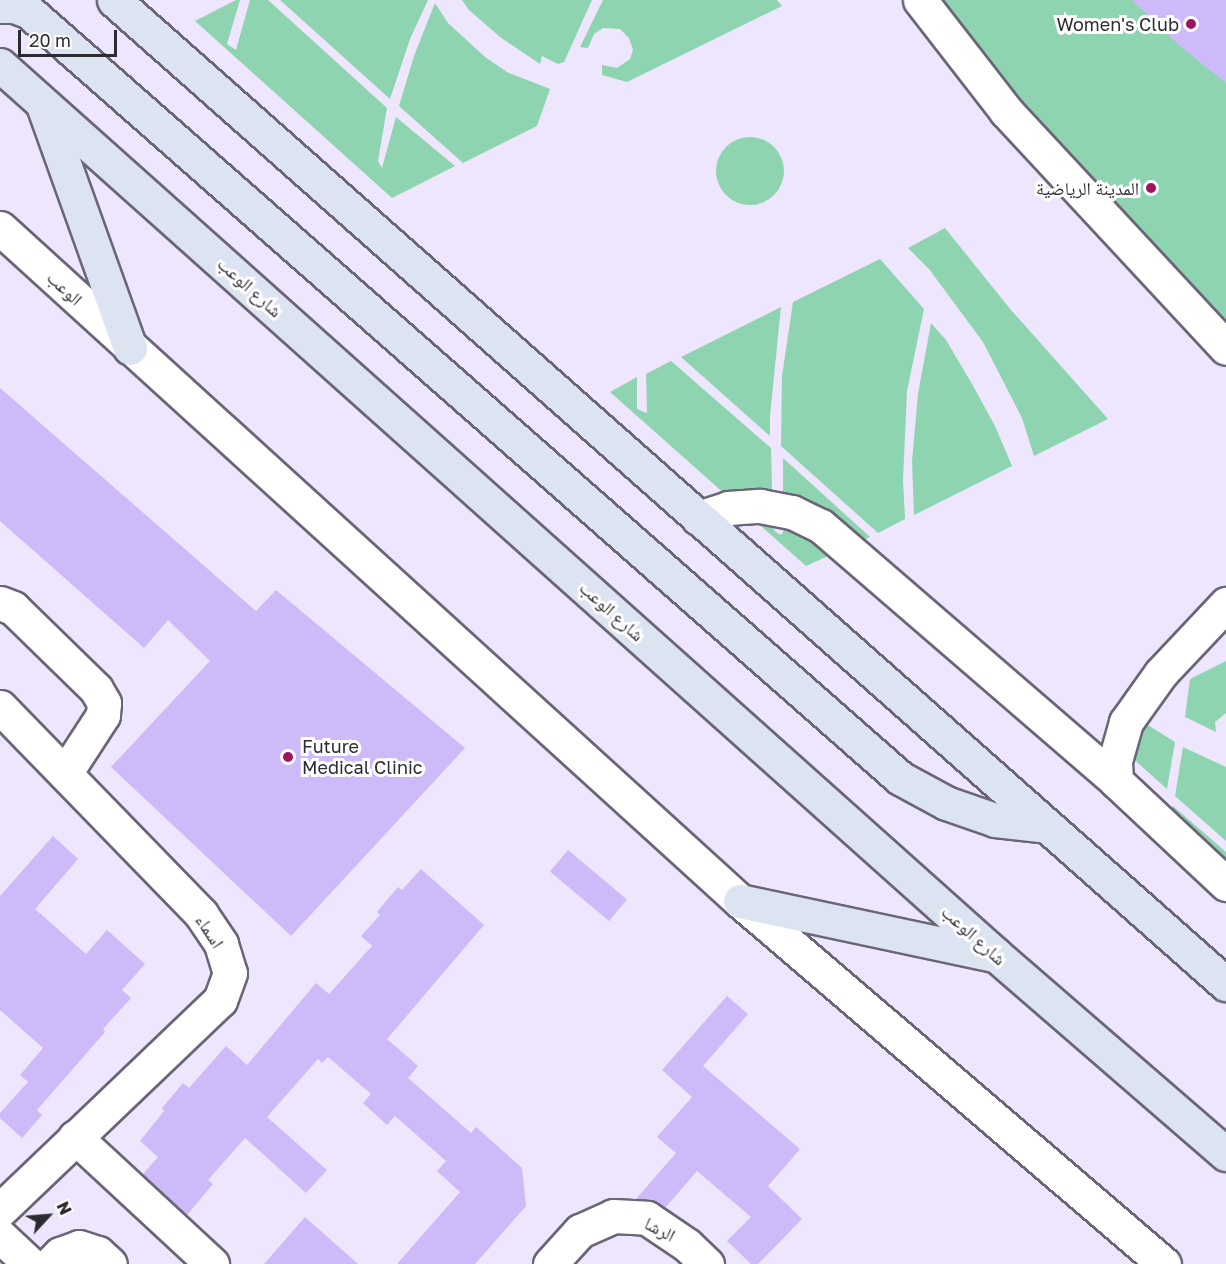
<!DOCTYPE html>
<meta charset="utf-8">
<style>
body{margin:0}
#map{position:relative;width:1226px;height:1264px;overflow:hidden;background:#ede6fc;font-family:"Golos Text","Noto Naskh Arabic",sans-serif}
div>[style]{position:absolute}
.green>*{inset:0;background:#8fd4b0}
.round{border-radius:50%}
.building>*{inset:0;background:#cebaf8;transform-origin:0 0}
.roads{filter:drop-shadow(2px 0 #6a6577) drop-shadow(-2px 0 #6a6577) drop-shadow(0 2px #6a6577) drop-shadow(0 -2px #6a6577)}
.minor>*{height:33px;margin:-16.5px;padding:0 16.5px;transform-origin:16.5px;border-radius:16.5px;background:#fff}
.major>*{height:33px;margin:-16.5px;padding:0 16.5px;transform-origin:16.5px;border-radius:16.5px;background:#dce3f1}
.dots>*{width:16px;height:16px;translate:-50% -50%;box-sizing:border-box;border:3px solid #fff;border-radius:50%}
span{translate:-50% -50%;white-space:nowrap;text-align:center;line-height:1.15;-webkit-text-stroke:6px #fff;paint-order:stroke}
.poi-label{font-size:18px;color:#2c2a32}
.right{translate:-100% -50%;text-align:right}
.left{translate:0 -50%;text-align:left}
.street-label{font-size:18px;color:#2c2a32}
.north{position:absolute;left:18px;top:1186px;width:60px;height:60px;-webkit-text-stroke:4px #fff;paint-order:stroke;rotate:64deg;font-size:16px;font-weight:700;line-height:24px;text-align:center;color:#2c2a32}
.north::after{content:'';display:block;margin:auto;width:21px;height:27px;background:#2c2a32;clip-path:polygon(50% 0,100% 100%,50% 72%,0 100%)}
.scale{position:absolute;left:18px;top:30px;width:99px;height:27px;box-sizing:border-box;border:3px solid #2c2a32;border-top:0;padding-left:8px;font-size:18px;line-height:21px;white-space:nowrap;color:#2c2a32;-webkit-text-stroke:4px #fff;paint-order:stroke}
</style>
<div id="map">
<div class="green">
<i style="clip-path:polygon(236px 0,240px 0,227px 44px,236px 50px,250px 0,268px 0,387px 108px,378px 161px,382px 168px,396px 117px,455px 166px,392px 198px,195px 21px)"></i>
<i style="clip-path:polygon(280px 0,428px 0,410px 39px,390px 99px)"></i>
<i style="clip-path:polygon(462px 0,592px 0,564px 62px,558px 64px,542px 56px,540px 64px,500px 37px,469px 10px)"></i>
<i style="clip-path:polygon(603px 0,777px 0,782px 6px,627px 82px,602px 75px,602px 65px,617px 68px,630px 59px,633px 50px,629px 38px,620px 29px,603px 28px,594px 34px,588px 48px,580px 47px)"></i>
<i style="clip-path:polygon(920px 0,1226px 0,1226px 348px)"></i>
<i style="clip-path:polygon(435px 3px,448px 23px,485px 57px,507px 72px,550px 89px,537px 126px,463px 163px,399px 106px,414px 56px)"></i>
<i class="round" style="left:716px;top:137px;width:68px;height:68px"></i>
<i style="clip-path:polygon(945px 228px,1011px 310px,1108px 419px,1034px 456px,1022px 418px,983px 342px,929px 269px,908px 248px)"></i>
<i style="clip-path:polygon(880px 259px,924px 309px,907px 391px,903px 480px,905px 519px,878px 533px,781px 446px,782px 376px,793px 302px)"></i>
<i style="clip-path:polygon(781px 307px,770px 416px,770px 436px,681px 357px)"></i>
<i style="clip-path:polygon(931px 323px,946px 340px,972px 384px,995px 426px,1012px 466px,914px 515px,912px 461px,918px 394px)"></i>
<i style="clip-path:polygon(671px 361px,771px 448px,773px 528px,776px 532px,781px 535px,783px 532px,783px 458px,870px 537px,806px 566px,610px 392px,637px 377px,637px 409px,647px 413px,646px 374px)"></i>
<i style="clip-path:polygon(1226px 661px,1226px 713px,1215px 722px,1216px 732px,1185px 717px,1190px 679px)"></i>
<i style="clip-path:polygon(1143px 722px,1175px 742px,1167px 789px,1121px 748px)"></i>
<i style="clip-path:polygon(1183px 747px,1226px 767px,1226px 841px,1175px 796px)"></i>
<i style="clip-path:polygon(1173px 806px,1226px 852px,1226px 879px,1167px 827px)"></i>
</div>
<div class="building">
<i style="clip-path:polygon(1132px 0,1226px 0,1226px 83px,1181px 47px)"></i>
<i style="clip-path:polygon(0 388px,256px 611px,276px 590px,465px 748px,291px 936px,111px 767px,210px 661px,168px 620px,144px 648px,0 521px)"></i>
<i style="clip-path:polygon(53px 836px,78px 859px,35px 909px,86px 954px,107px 930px,145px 964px,122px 990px,131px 998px,103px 1029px,105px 1032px,37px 1110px,42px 1115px,22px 1138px,0 1118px,0 1113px,28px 1082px,20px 1075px,43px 1048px,0 1010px,0 896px)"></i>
<i style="left:568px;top:850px;width:77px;height:28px;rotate:40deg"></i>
<i style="clip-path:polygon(421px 869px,484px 925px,387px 1039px,418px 1066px,408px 1078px,471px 1133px,476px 1127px,522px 1168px,526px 1206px,475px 1264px,397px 1264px,460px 1192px,437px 1171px,446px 1161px,395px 1116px,387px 1125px,363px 1103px,371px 1094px,328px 1057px,322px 1063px,318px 1059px,267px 1117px,327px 1170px,306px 1193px,245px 1138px,208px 1180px,213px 1184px,187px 1215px,143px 1174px,158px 1157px,140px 1141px,164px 1111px,162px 1108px,183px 1083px,189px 1088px,226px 1046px,247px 1065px,316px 983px,329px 994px,372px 946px,361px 936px,380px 915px,377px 912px,398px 887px,402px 890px)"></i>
<i style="clip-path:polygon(727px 996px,748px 1014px,703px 1066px,800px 1149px,768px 1186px,802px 1219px,758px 1264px,751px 1264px,727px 1241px,751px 1217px,697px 1171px,665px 1208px,649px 1199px,636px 1199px,676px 1153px,657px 1137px,692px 1097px,662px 1070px)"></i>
<i style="clip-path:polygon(305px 1217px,358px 1264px,264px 1264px)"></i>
</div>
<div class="roads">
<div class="minor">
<i style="left:920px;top:0;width:140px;rotate:52.2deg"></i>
<i style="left:1006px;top:111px;width:323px;rotate:47.1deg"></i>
<i style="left:0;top:228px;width:1000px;rotate:42.29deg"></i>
<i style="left:740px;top:901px;width:558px;rotate:40.57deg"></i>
<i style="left:698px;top:518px;width:32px;rotate:-18deg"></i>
<i style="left:728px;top:508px;width:32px;rotate:-4deg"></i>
<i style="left:760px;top:506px;width:33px;rotate:11deg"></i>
<i style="left:792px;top:512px;width:32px;rotate:26deg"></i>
<i style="left:821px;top:526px;width:390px;rotate:40.8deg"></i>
<i style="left:1116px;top:781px;width:151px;rotate:43.1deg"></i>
<i style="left:0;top:603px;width:14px;rotate:21deg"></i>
<i style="left:13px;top:608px;width:116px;rotate:44.3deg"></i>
<i style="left:96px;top:689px;width:16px;rotate:60deg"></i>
<i style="left:104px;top:703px;width:12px;rotate:95deg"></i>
<i style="left:103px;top:715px;width:68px;rotate:123deg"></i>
<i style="left:0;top:707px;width:289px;rotate:45.8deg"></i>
<i style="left:201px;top:914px;width:36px;rotate:56deg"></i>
<i style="left:221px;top:944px;width:30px;rotate:73deg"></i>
<i style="left:230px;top:973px;width:29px;rotate:110deg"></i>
<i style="left:220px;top:1000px;width:304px;rotate:136.3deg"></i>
<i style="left:1116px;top:781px;width:20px;rotate:-93deg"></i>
<i style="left:1115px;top:761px;width:41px;rotate:-74.2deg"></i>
<i style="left:1126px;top:722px;width:60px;rotate:-54.5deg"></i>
<i style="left:1161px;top:673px;width:95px;rotate:-46.7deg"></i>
<i style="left:75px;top:1137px;width:187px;rotate:42.8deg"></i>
<i style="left:0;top:1236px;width:41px;rotate:43deg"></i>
<i style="left:50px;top:1264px;width:14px;rotate:-45deg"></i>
<i style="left:60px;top:1254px;width:20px;rotate:-20deg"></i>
<i style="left:79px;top:1247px;width:20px;rotate:18deg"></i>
<i style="left:98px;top:1253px;width:16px;rotate:43deg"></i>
<i style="left:550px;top:1264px;width:45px;rotate:-47.7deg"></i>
<i style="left:580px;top:1231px;width:36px;rotate:-24deg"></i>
<i style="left:613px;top:1216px;width:34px;rotate:3deg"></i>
<i style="left:647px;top:1218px;width:48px;rotate:34deg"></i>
<i style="left:687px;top:1245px;width:28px;rotate:44deg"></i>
</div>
<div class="major">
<i style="left:114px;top:0;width:1485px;rotate:41.51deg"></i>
<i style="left:0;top:6px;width:14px"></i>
<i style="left:14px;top:6px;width:15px;rotate:20deg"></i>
<i style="left:28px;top:11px;width:1161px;rotate:41.33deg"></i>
<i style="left:900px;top:778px;width:52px;rotate:28.5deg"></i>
<i style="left:946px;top:803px;width:52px;rotate:19.1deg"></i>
<i style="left:995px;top:820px;width:52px;rotate:6.6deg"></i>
<i style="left:0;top:65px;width:1336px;rotate:41.78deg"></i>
<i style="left:996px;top:955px;width:304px;rotate:40.9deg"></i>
<i style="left:43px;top:105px;width:258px;rotate:70.3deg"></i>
<i style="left:740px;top:901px;width:259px;rotate:12deg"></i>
</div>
</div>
<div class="dots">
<i style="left:1191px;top:24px;background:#a0145f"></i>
<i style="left:1151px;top:188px;background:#a0145f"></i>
<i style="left:288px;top:757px;background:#a0145f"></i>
</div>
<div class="poi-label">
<span class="right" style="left:1179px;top:24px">Women's Club</span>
<span class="right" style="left:1139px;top:188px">المدينة الرياضية</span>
<span class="left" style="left:302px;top:757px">Future<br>Medical Clinic</span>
</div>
<div class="street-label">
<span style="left:250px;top:287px;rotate:42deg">شارع الوعب</span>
<span style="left:65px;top:288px;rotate:43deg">الوعب</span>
<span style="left:612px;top:611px;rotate:42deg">شارع الوعب</span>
<span style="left:210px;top:931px;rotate:57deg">اسماء</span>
<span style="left:974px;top:935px;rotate:42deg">شارع الوعب</span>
<span style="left:660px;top:1229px;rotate:28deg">الرشا</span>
</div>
<div class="north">N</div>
<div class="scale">20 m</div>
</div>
